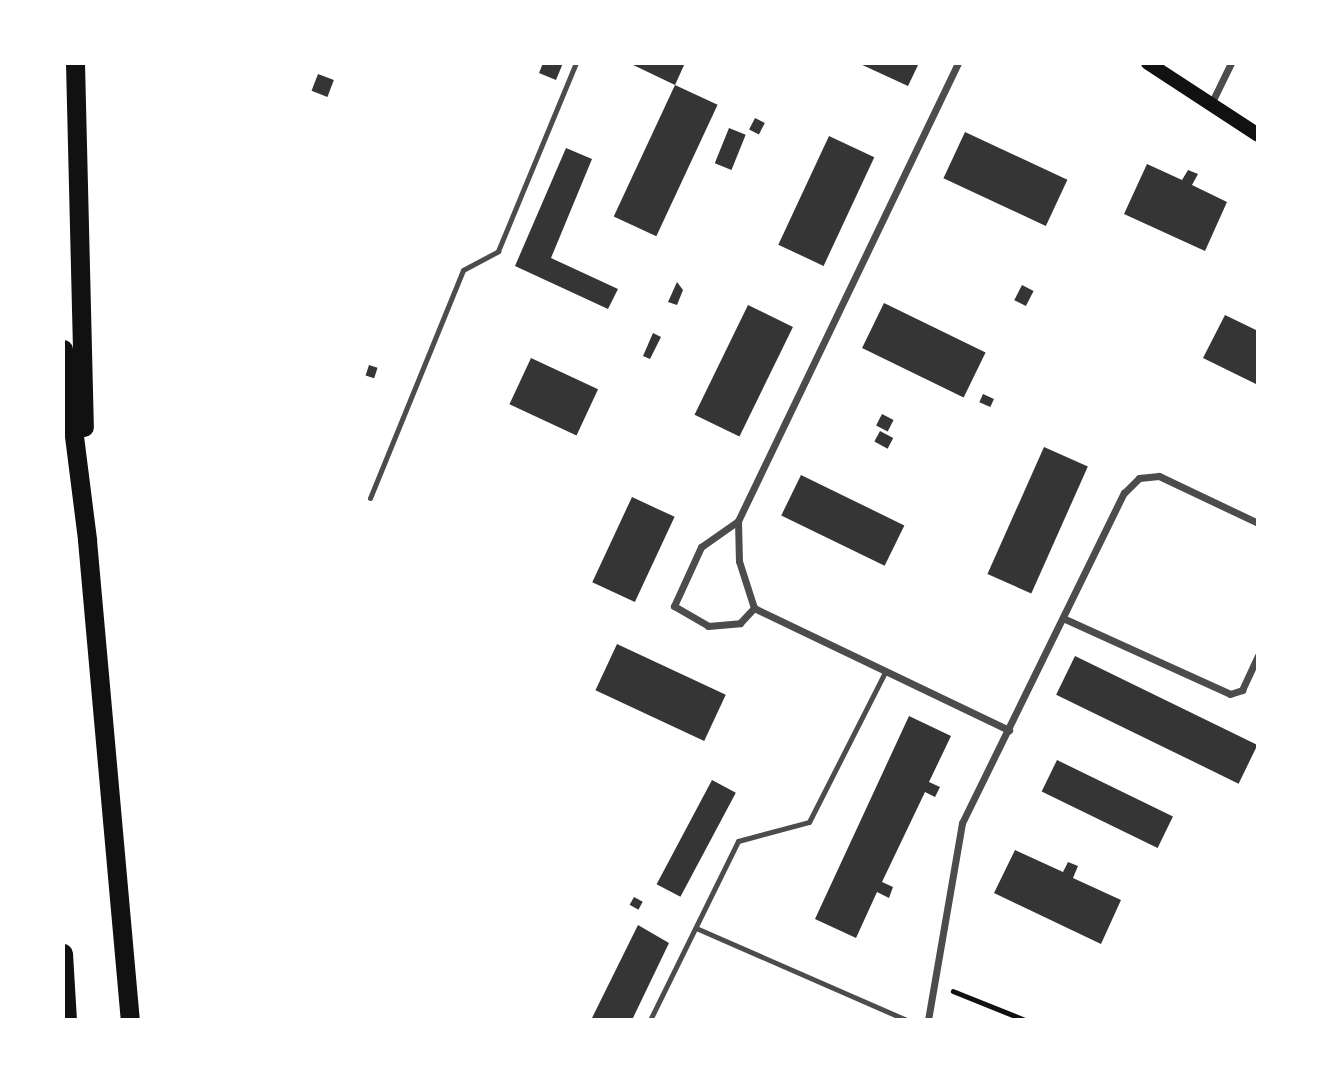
<!DOCTYPE html>
<style>
body{margin:0}
#map{position:relative;width:1321px;height:1083px;overflow:hidden;background:#fff;font-family:Lora,serif}
div>[style]{position:absolute}
.building>*{inset:0;background:#353535;transform-origin:0 0}
.path>*{height:4.5px;margin:-2.25px;padding:0 2.25px;transform-origin:2.25px;border-radius:2.25px;background:#111}
.service>*{height:5px;margin:-2.5px;padding:0 2.5px;transform-origin:2.5px;border-radius:2.5px;background:#4c4c4c}
.minor>*{height:7px;margin:-3.5px;padding:0 3.5px;transform-origin:3.5px;border-radius:3.5px;background:#4c4c4c}
.secondary>*{height:14px;margin:-7px;padding:0 7px;transform-origin:7px;border-radius:7px;background:#111}
.trunk>*{height:19px;margin:-9.5px;padding:0 9.5px;transform-origin:9.5px;border-radius:9.5px;background:#111}
span{translate:-50% -50%;white-space:nowrap;text-align:center;line-height:1.15;-webkit-text-stroke:5px #fff;paint-order:stroke}
.frame{position:absolute;inset:0;border:65px solid #fff;pointer-events:none}
</style>
<div id="map">
<div class="building">
<i style="clip-path:polygon(543px 63px,563px 63px,556px 80px,539px 73px)"></i>
<i style="clip-path:polygon(629px 63px,685px 63px,675px 85px)"></i>
<i style="clip-path:polygon(858px 63px,919px 63px,908px 86px)"></i>
<i style="left:318px;top:74px;width:17px;height:18px;rotate:21deg"></i>
<i style="left:675px;top:85px;width:47px;height:145px;rotate:25deg"></i>
<i style="left:755px;top:118px;width:11px;height:13px;rotate:27deg"></i>
<i style="left:729px;top:128px;width:18px;height:38px;rotate:22deg"></i>
<i style="left:965px;top:132px;width:113px;height:51px;rotate:25deg"></i>
<i style="left:829px;top:136px;width:50px;height:120px;rotate:25deg"></i>
<i style="clip-path:polygon(566px 148px,592px 159px,551px 258px,618px 289px,608px 309px,515px 266px)"></i>
<i style="clip-path:polygon(1147px 164px,1182px 180px,1188px 170px,1198px 174px,1192px 185px,1227px 202px,1205px 251px,1124px 214px)"></i>
<i style="clip-path:polygon(677px 282px,683px 290px,677px 305px,668px 302px)"></i>
<i style="left:1022px;top:285px;width:13px;height:17px;rotate:27deg"></i>
<i style="left:884px;top:303px;width:113px;height:50px;rotate:26deg"></i>
<i style="left:748px;top:305px;width:50px;height:122px;rotate:26deg"></i>
<i style="clip-path:polygon(1225px 315px,1258px 331px,1258px 385px,1203px 358px)"></i>
<i style="clip-path:polygon(653px 333px,661px 337px,650px 359px,643px 356px)"></i>
<i style="left:531px;top:358px;width:74px;height:51px;rotate:25deg"></i>
<i style="left:369px;top:365px;width:9px;height:11px;rotate:18deg"></i>
<i style="left:983px;top:394px;width:12px;height:9px;rotate:24deg"></i>
<i style="left:882px;top:414px;width:13px;height:13px;rotate:27deg"></i>
<i style="left:880px;top:431px;width:15px;height:12px;rotate:28deg"></i>
<i style="left:1044px;top:447px;width:48px;height:139px;rotate:24deg"></i>
<i style="left:801px;top:475px;width:115px;height:45px;rotate:26deg"></i>
<i style="left:632px;top:497px;width:47px;height:94px;rotate:25deg"></i>
<i style="left:617px;top:644px;width:120px;height:51px;rotate:25deg"></i>
<i style="left:1075px;top:656px;width:203px;height:43px;rotate:26deg"></i>
<i style="clip-path:polygon(909px 716px,951px 736px,929px 782px,940px 787px,935px 797px,925px 792px,882px 882px,893px 887px,889px 898px,877px 892px,856px 938px,815px 919px)"></i>
<i style="left:1057px;top:760px;width:129px;height:35px;rotate:26deg"></i>
<i style="left:712px;top:780px;width:27px;height:118px;rotate:28deg"></i>
<i style="clip-path:polygon(1015px 850px,1063px 872px,1068px 862px,1078px 866px,1073px 878px,1121px 900px,1101px 944px,994px 893px)"></i>
<i style="left:634px;top:897px;width:10px;height:9px;rotate:29deg"></i>
<i style="clip-path:polygon(638px 925px,669px 943px,632px 1020px,591px 1020px)"></i>
</div>
<div class="path">
<i style="left:953px;top:991px;width:78px;rotate:21.9deg"></i>
</div>
<div class="service">
<i style="left:370px;top:498px;width:246px;rotate:-67.8deg"></i>
<i style="left:463px;top:270px;width:40px;rotate:-28deg"></i>
<i style="left:498px;top:251px;width:204px;rotate:-67.5deg"></i>
<i style="left:696px;top:928px;width:230px;rotate:23.6deg"></i>
<i style="left:650px;top:1020px;width:199px;rotate:-63.8deg"></i>
<i style="left:738px;top:841px;width:73px;rotate:-15deg"></i>
<i style="left:809px;top:822px;width:170px;rotate:-63.1deg"></i>
</div>
<div class="minor">
<i style="left:958px;top:63px;width:508px;rotate:115.66deg"></i>
<i style="left:738px;top:521px;width:40px;rotate:88.6deg"></i>
<i style="left:739px;top:561px;width:49px;rotate:72.3deg"></i>
<i style="left:754px;top:608px;width:283px;rotate:25.6deg"></i>
<i style="left:1211px;top:104px;width:46px;rotate:-64deg"></i>
<i style="left:738px;top:521px;width:45px;rotate:144.9deg"></i>
<i style="left:701px;top:547px;width:65px;rotate:114.6deg"></i>
<i style="left:674px;top:606px;width:39px;rotate:30deg"></i>
<i style="left:708px;top:626px;width:32px;rotate:-5deg"></i>
<i style="left:740px;top:623px;width:21px;rotate:-47deg"></i>
<i style="left:1065px;top:619px;width:181px;rotate:24.4deg"></i>
<i style="left:1230px;top:694px;width:13px;rotate:-18deg"></i>
<i style="left:1242px;top:690px;width:38px;rotate:-65deg"></i>
<i style="left:928px;top:1020px;width:200px;rotate:-80.2deg"></i>
<i style="left:962px;top:823px;width:368px;rotate:-63.9deg"></i>
<i style="left:1124px;top:493px;width:21px;rotate:-45deg"></i>
<i style="left:1139px;top:478px;width:20px;rotate:-6deg"></i>
<i style="left:1159px;top:476px;width:110px;rotate:25.4deg"></i>
</div>
<div class="secondary">
<i style="left:1148px;top:63px;width:131px;rotate:33.2deg"></i>
</div>
<div class="trunk">
<i style="left:75px;top:63px;width:364px;rotate:88.6deg"></i>
<i style="left:63px;top:349px;width:193px;rotate:82.8deg"></i>
<i style="left:87px;top:540px;width:482px;rotate:84.9deg"></i>
<i style="left:63px;top:953px;width:67px;rotate:86.6deg"></i>
</div>
<div class="frame"></div>
</div>
